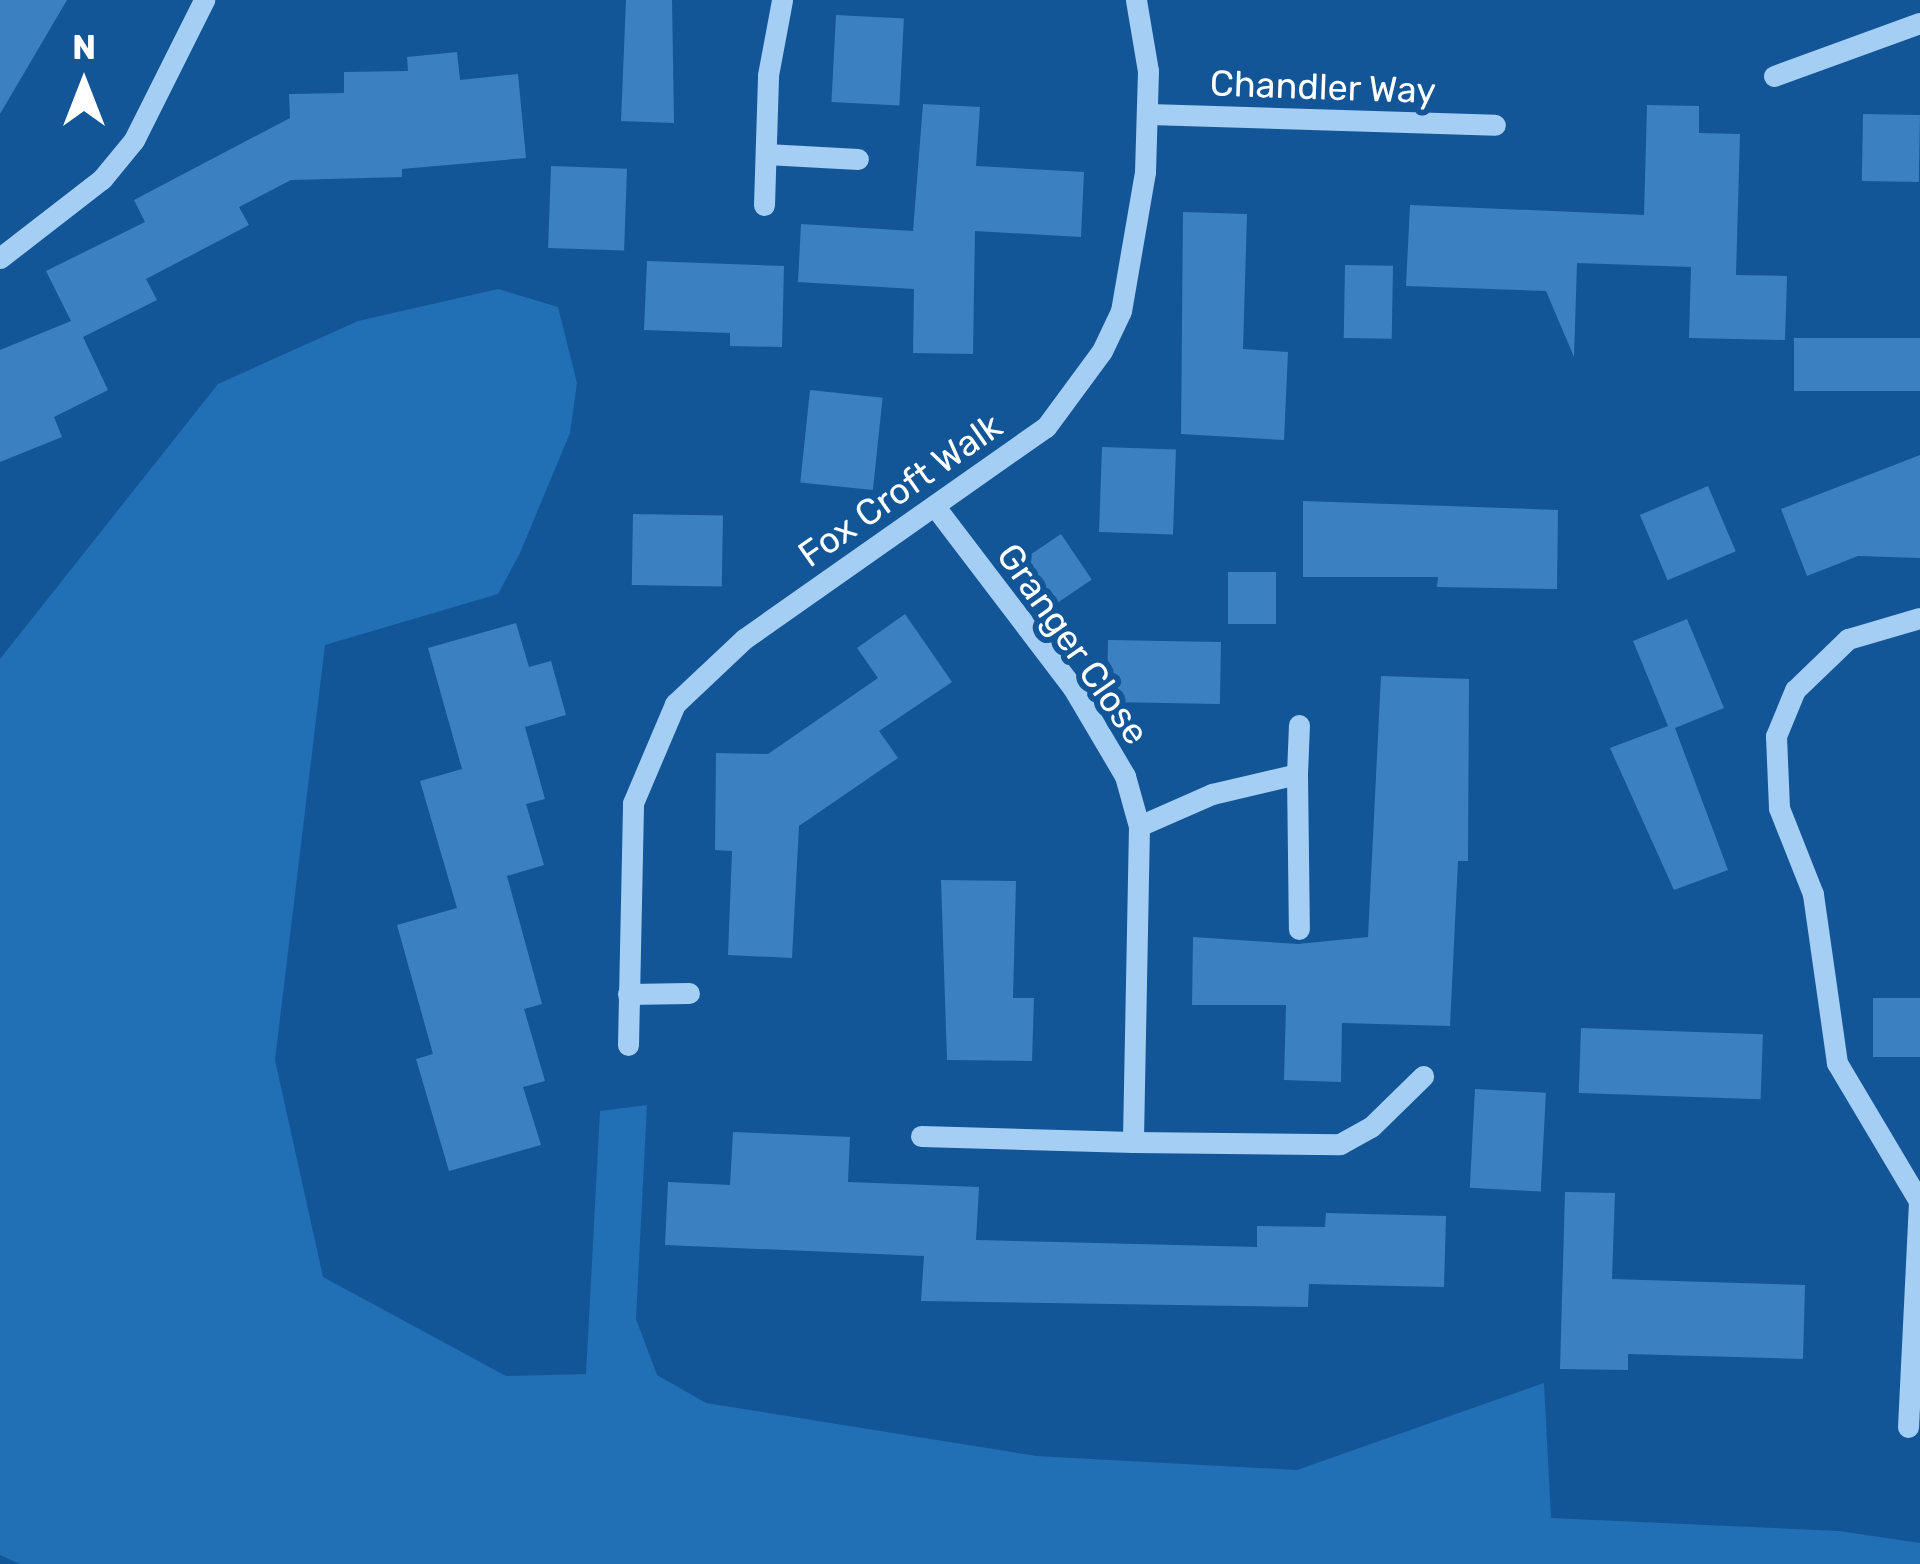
<!DOCTYPE html>
<style>
body{margin:0}
#map{position:relative;width:1920px;height:1564px;overflow:hidden;background:#125698;font-family:Rubik,sans-serif}
div>[style]{position:absolute}
.green>*{inset:0;background:#216fb5}
.building>*{inset:0;background:#3b80c0;transform-origin:0 0}
.minor>*{height:21px;margin:-10.5px;padding:0 10.5px;transform-origin:10.5px;border-radius:10.5px;background:#a4cef3}
span{translate:-50% -50%;white-space:nowrap;text-align:center;line-height:1.15;-webkit-text-stroke:12px #125698;paint-order:stroke}
.street-label{font-size:36px;color:#fff}
.north{position:absolute;left:24px;top:24px;width:120px;height:120px;-webkit-text-stroke:9px #125698;paint-order:stroke;rotate:0deg;font-size:33px;font-weight:700;line-height:48px;text-align:center;color:#fff}
.north::after{content:'';display:block;margin:auto;width:42px;height:54px;background:#fff;clip-path:polygon(50% 0,100% 100%,50% 72%,0 100%)}
</style>
<div id="map">
<div class="green">
<i style="clip-path:polygon(498px 289px,558px 307px,577px 383px,570px 433px,520px 553px,498px 594px,325px 645px,275px 1060px,323px 1277px,506px 1376px,586px 1374px,600px 1111px,647px 1105px,636px 1319px,657px 1375px,706px 1403px,1036px 1456px,1297px 1470px,1544px 1383px,1551px 1518px,1839px 1531px,1920px 1543px,1920px 1564px,20px 1564px,0 1555px,0 659px,218px 384px,358px 321px)"></i>
</div>
<div class="building">
<i style="clip-path:polygon(0 0,67px 0,0 114px)"></i>
<i style="clip-path:polygon(626px 0,672px 0,674px 123px,621px 121px)"></i>
<i style="left:836px;top:15px;width:68px;height:87px;rotate:3deg"></i>
<i style="clip-path:polygon(457px 52px,460px 80px,518px 74px,526px 158px,402px 169px,402px 177px,291px 180px,239px 207px,249px 225px,146px 279px,157px 300px,83px 337px,108px 390px,54px 417px,62px 437px,0 462px,0 350px,71px 321px,46px 271px,145px 222px,134px 200px,290px 118px,289px 94px,344px 93px,344px 72px,408px 71px,407px 57px)"></i>
<i style="clip-path:polygon(923px 104px,980px 107px,976px 166px,1084px 172px,1081px 237px,975px 231px,973px 354px,913px 353px,914px 289px,798px 282px,801px 224px,913px 231px)"></i>
<i style="clip-path:polygon(1647px 105px,1699px 106px,1699px 133px,1740px 134px,1736px 275px,1787px 276px,1785px 340px,1689px 338px,1691px 267px,1577px 263px,1574px 357px,1546px 291px,1406px 286px,1410px 205px,1644px 215px)"></i>
<i style="left:1863px;top:114px;width:57px;height:67px;rotate:1deg"></i>
<i style="left:551px;top:166px;width:76px;height:82px;rotate:2deg"></i>
<i style="clip-path:polygon(1183px 212px,1247px 214px,1243px 349px,1288px 352px,1284px 440px,1181px 434px)"></i>
<i style="clip-path:polygon(647px 261px,784px 266px,782px 347px,730px 346px,730px 333px,644px 330px)"></i>
<i style="left:1345px;top:265px;width:48px;height:73px;rotate:1deg"></i>
<i style="left:1920px;top:338px;width:53px;height:126px;rotate:90deg"></i>
<i style="left:810px;top:390px;width:73px;height:93px;rotate:6deg"></i>
<i style="left:1102px;top:447px;width:74px;height:85px;rotate:2deg"></i>
<i style="clip-path:polygon(1920px 455px,1920px 558px,1858px 556px,1807px 576px,1781px 509px)"></i>
<i style="left:1708px;top:486px;width:71px;height:74px;rotate:67deg"></i>
<i style="clip-path:polygon(1303px 501px,1558px 510px,1557px 589px,1437px 587px,1438px 577px,1303px 577px)"></i>
<i style="left:633px;top:514px;width:90px;height:71px;rotate:1deg"></i>
<i style="left:1061px;top:534px;width:55px;height:47px;rotate:56deg"></i>
<i style="left:1228px;top:572px;width:48px;height:52px"></i>
<i style="clip-path:polygon(905px 614px,952px 682px,879px 731px,898px 758px,799px 826px,792px 958px,728px 955px,732px 851px,715px 850px,716px 753px,768px 754px,878px 678px,857px 648px)"></i>
<i style="clip-path:polygon(1687px 619px,1724px 708px,1675px 728px,1728px 870px,1674px 890px,1610px 748px,1668px 726px,1633px 641px)"></i>
<i style="clip-path:polygon(516px 623px,529px 667px,551px 661px,566px 715px,525px 727px,545px 799px,526px 804px,544px 865px,507px 876px,542px 1004px,524px 1009px,545px 1081px,523px 1087px,541px 1145px,449px 1171px,416px 1059px,433px 1054px,397px 925px,457px 908px,420px 781px,462px 769px,428px 648px)"></i>
<i style="left:1108px;top:640px;width:113px;height:62px;rotate:1deg"></i>
<i style="clip-path:polygon(1381px 676px,1469px 679px,1468px 861px,1458px 861px,1450px 1026px,1342px 1023px,1341px 1082px,1284px 1080px,1286px 1005px,1192px 1005px,1193px 937px,1298px 944px,1368px 937px)"></i>
<i style="clip-path:polygon(941px 880px,1016px 881px,1013px 998px,1034px 998px,1032px 1061px,947px 1060px)"></i>
<i style="left:1873px;top:998px;width:47px;height:59px"></i>
<i style="left:1581px;top:1028px;width:182px;height:65px;rotate:2deg"></i>
<i style="left:1475px;top:1089px;width:71px;height:99px;rotate:3deg"></i>
<i style="clip-path:polygon(733px 1132px,850px 1137px,848px 1182px,979px 1187px,976px 1240px,1257px 1247px,1257px 1226px,1325px 1227px,1326px 1213px,1446px 1216px,1444px 1287px,1309px 1284px,1308px 1307px,921px 1301px,924px 1256px,665px 1245px,668px 1182px,730px 1185px)"></i>
<i style="clip-path:polygon(1565px 1192px,1615px 1193px,1612px 1279px,1805px 1285px,1803px 1359px,1628px 1354px,1628px 1370px,1560px 1369px)"></i>
</div>
<div class="minor">
<i style="left:1774px;top:76px;width:155px;rotate:-20deg"></i>
<i style="left:1149px;top:114px;width:346px;rotate:1.8deg"></i>
<i style="left:766px;top:154px;width:92px;rotate:3.1deg"></i>
<i style="left:764px;top:205px;width:130px;rotate:-88.2deg"></i>
<i style="left:768px;top:75px;width:76px;rotate:-79.4deg"></i>
<i style="left:0;top:258px;width:129px;rotate:-37.8deg"></i>
<i style="left:102px;top:179px;width:50px;rotate:-50.6deg"></i>
<i style="left:134px;top:140px;width:157px;rotate:-63.4deg"></i>
<i style="left:936px;top:508px;width:226px;rotate:52.7deg"></i>
<i style="left:1073px;top:688px;width:102px;rotate:59.4deg"></i>
<i style="left:1125px;top:776px;width:52px;rotate:74.4deg"></i>
<i style="left:1139px;top:826px;width:316px;rotate:91.1deg"></i>
<i style="left:1133px;top:1142px;width:207px;rotate:0.6deg"></i>
<i style="left:1340px;top:1144px;width:35px;rotate:-29deg"></i>
<i style="left:1371px;top:1127px;width:73px;rotate:-44.4deg"></i>
<i style="left:1297px;top:774px;width:49px;rotate:-87.7deg"></i>
<i style="left:1139px;top:826px;width:80px;rotate:-23.7deg"></i>
<i style="left:1212px;top:794px;width:87px;rotate:-13.2deg"></i>
<i style="left:1297px;top:774px;width:155px;rotate:89.3deg"></i>
<i style="left:628px;top:994px;width:61px;rotate:-0.9deg"></i>
<i style="left:628px;top:1045px;width:242px;rotate:-88.8deg"></i>
<i style="left:633px;top:803px;width:108px;rotate:-67deg"></i>
<i style="left:675px;top:704px;width:95px;rotate:-43.3deg"></i>
<i style="left:744px;top:639px;width:369px;rotate:-35.1deg"></i>
<i style="left:1046px;top:427px;width:94px;rotate:-53.6deg"></i>
<i style="left:1102px;top:351px;width:44px;rotate:-64.6deg"></i>
<i style="left:1121px;top:311px;width:141px;rotate:-80.2deg"></i>
<i style="left:1145px;top:172px;width:101px;rotate:-88.3deg"></i>
<i style="left:1148px;top:71px;width:72px;rotate:-99.6deg"></i>
<i style="left:921px;top:1136px;width:212px;rotate:1.6deg"></i>
<i style="left:1908px;top:1427px;width:226px;rotate:-87.2deg"></i>
<i style="left:1919px;top:1201px;width:161px;rotate:-120.7deg"></i>
<i style="left:1837px;top:1063px;width:171px;rotate:-98.1deg"></i>
<i style="left:1813px;top:894px;width:92px;rotate:-111.6deg"></i>
<i style="left:1779px;top:808px;width:72px;rotate:-92.4deg"></i>
<i style="left:1776px;top:736px;width:50px;rotate:-67.6deg"></i>
<i style="left:1795px;top:690px;width:74px;rotate:-43.9deg"></i>
<i style="left:1848px;top:639px;width:75px;rotate:-16.3deg"></i>
</div>
<div class="street-label">
<span style="left:1323px;top:87px;rotate:2deg">Chandler Way</span>
<span style="left:900px;top:490px;rotate:-35deg">Fox Croft Walk</span>
<span style="left:1073px;top:644px;rotate:55deg">Granger Close</span>
</div>
<div class="north">N</div>
</div>
